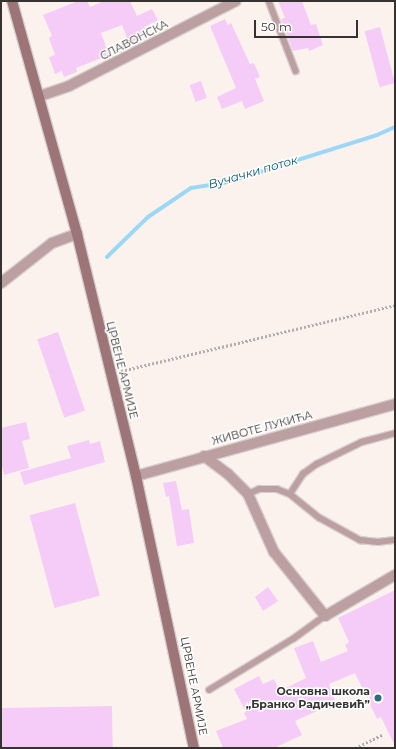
<!DOCTYPE html>
<meta charset="utf-8">
<style>
body{margin:0}
#map{position:relative;width:396px;height:749px;overflow:hidden;background:#fbf2ee;font-family:Montserrat,sans-serif}
div>[style]{position:absolute}
.stream>*{height:4px;margin:-2px;padding:0 2px;transform-origin:2px;border-radius:2px;background:#9cd7f6}
.building>*{inset:0;background:#f5ccf7;transform-origin:0 0}
.path>*{height:2.5px;margin-top:-1.25px;transform-origin:0;background:repeating-linear-gradient(90deg,#b4adaa 0 2px,transparent 0 4px)}
.roads{filter:drop-shadow(1px 0 #d7cfcc) drop-shadow(-1px 0 #d7cfcc) drop-shadow(0 1px #d7cfcc) drop-shadow(0 -1px #d7cfcc)}
.service>*{height:5.5px;margin:-2.75px;padding:0 2.75px;transform-origin:2.75px;border-radius:2.75px;background:#bb9fa1}
.minor>*{height:10px;margin:-5px;padding:0 5px;transform-origin:5px;border-radius:5px;background:#bb9fa1}
.secondary>*{height:10px;margin:-5px;padding:0 5px;transform-origin:5px;border-radius:5px;background:#9d7579}
.dots>*{width:11px;height:11px;translate:-50% -50%;box-sizing:border-box;border:2px solid #fff;border-radius:50%}
span{translate:-50% -50%;white-space:nowrap;text-align:center;line-height:1.15;-webkit-text-stroke:3px #fff;paint-order:stroke}
.street-label{font-size:11px;color:#353230}
.poi-label{font-size:11px;color:#353230;font-weight:700}
.right{translate:-100% -50%;text-align:right}
.water-label{font-size:12px;color:#055572;font-style:italic}
.frame{position:absolute;inset:0;border:2px solid #353230;pointer-events:none}
.scale{position:absolute;left:254px;top:20px;width:104px;height:18px;box-sizing:border-box;border:2px solid #353230;border-top:0;padding-left:5px;font-size:12px;line-height:14px;white-space:nowrap;color:#353230;-webkit-text-stroke:3px #fff;paint-order:stroke}
</style>
<div id="map">
<div class="stream">
<i style="left:107px;top:257px;width:57px;rotate:-44.3deg"></i>
<i style="left:148px;top:217px;width:52px;rotate:-34deg"></i>
<i style="left:191px;top:188px;width:36px;rotate:-9deg"></i>
<i style="left:227px;top:182px;width:157px;rotate:-17.4deg"></i>
<i style="left:377px;top:135px;width:20px;rotate:-24deg"></i>
</div>
<div class="building">
<i style="clip-path:polygon(78px 1px,87px 1px,90px 7px,104px 1px,130px 1px,137px 16px,152px 9px,158px 20px,144px 27px,147px 35px,129px 43px,122px 25px,101px 33px,109px 55px,76px 68px,77px 72px,64px 77px,62px 71px,55px 74px,49px 57px,55px 55px,49px 38px,52px 36px,43px 15px)"></i>
<i style="clip-path:polygon(278px 1px,302px 1px,311px 25px,316px 24px,323px 45px,309px 51px,308px 48px,293px 51px,281px 19px,285px 18px)"></i>
<i style="clip-path:polygon(225px 19px,228px 25px,231px 23px,250px 64px,254px 63px,260px 77px,255px 79px,264px 101px,245px 109px,242px 101px,222px 109px,217px 97px,236px 88px,210px 26px)"></i>
<i style="left:380px;top:27px;width:58px;height:16px;rotate:75deg"></i>
<i style="left:201px;top:81px;width:18px;height:12px;rotate:71deg"></i>
<i style="left:58px;top:332px;width:83px;height:22px;rotate:71deg"></i>
<i style="clip-path:polygon(26px 422px,30px 439px,22px 441px,29px 468px,4px 475px,1px 461px,1px 428px)"></i>
<i style="clip-path:polygon(89px 440px,90px 444px,100px 441px,105px 462px,24px 485px,20px 472px,71px 458px,67px 446px)"></i>
<i style="clip-path:polygon(176px 481px,182px 510px,189px 509px,194px 543px,177px 546px,169px 496px,166px 497px,163px 483px)"></i>
<i style="left:75px;top:503px;width:96px;height:47px;rotate:75deg"></i>
<i style="clip-path:polygon(268px 587px,278px 601px,263px 611px,255px 597px)"></i>
<i style="clip-path:polygon(395px 590px,395px 746px,381px 717px,377px 719px,355px 673px,329px 684px,337px 706px,327px 710px,326px 707px,295px 721px,302px 735px,274px 748px,223px 748px,216px 731px,247px 719px,244px 713px,246px 712px,234px 689px,259px 676px,263px 684px,274px 679px,280px 691px,306px 678px,294px 648px,313px 641px,321px 662px,348px 651px,345px 645px,349px 642px,338px 618px)"></i>
<i style="left:112px;top:706px;width:42px;height:111px;rotate:89deg"></i>
</div>
<div class="path">
<i style="left:121px;top:371px;width:282px;rotate:-13.5deg"></i>
<i style="left:355px;top:748px;width:30px;rotate:-26deg"></i>
</div>
<div class="roads">
<div class="service">
<i style="left:269px;top:1px;width:75px;rotate:68.9deg"></i>
<i style="left:248px;top:494px;width:12px;rotate:-24deg"></i>
<i style="left:259px;top:489px;width:18px"></i>
<i style="left:277px;top:489px;width:14px;rotate:21deg"></i>
<i style="left:290px;top:494px;width:38px;rotate:39deg"></i>
<i style="left:320px;top:518px;width:46px;rotate:28.8deg"></i>
<i style="left:360px;top:540px;width:18px;rotate:6deg"></i>
<i style="left:378px;top:542px;width:17px;rotate:-7deg"></i>
<i style="left:290px;top:494px;width:24px;rotate:-57deg"></i>
<i style="left:303px;top:474px;width:17px;rotate:-36deg"></i>
<i style="left:317px;top:464px;width:50px;rotate:-26.1deg"></i>
<i style="left:362px;top:442px;width:34px;rotate:-15deg"></i>
<i style="left:209px;top:690px;width:98px;rotate:-31.3deg"></i>
<i style="left:293px;top:639px;width:39px;rotate:-36deg"></i>
</div>
<div class="minor">
<i style="left:40px;top:96px;width:31px;rotate:-19deg"></i>
<i style="left:69px;top:86px;width:187px;rotate:-27deg"></i>
<i style="left:1px;top:283px;width:65px;rotate:-38.1deg"></i>
<i style="left:52px;top:243px;width:27px;rotate:-20deg"></i>
<i style="left:204px;top:456px;width:30px;rotate:37deg"></i>
<i style="left:228px;top:474px;width:28px;rotate:45deg"></i>
<i style="left:248px;top:494px;width:64px;rotate:65.9deg"></i>
<i style="left:274px;top:552px;width:82px;rotate:51.4deg"></i>
<i style="left:325px;top:616px;width:81px;rotate:-30.4deg"></i>
<i style="left:136px;top:476px;width:269px;rotate:-15.5deg"></i>
</div>
<div class="secondary">
<i style="left:12px;top:1px;width:242px;rotate:74.4deg"></i>
<i style="left:77px;top:234px;width:249px;rotate:76.3deg"></i>
<i style="left:136px;top:476px;width:278px;rotate:78deg"></i>
</div>
</div>
<div class="dots">
<i style="left:378px;top:698px;background:#2f6982"></i>
</div>
<div class="street-label">
<span style="left:134px;top:40px;rotate:-27deg">СЛАВОНСКА</span>
<span style="left:122px;top:370px;rotate:76deg">ЦРВЕНЕ АРМИЈЕ</span>
<span style="left:262px;top:428px;rotate:-15deg">ЖИВОТЕ ЛУКИЋА</span>
<span style="left:194px;top:686px;rotate:79deg">ЦРВЕНЕ АРМИЈЕ</span>
</div>
<div class="poi-label">
<span class="right" style="left:370px;top:698px">Основна школа<br>„Бранко Радичевић”</span>
</div>
<div class="water-label">
<span style="left:253px;top:172px;rotate:-16deg">Вучачки поток</span>
</div>
<div class="frame"></div>
<div class="scale">50 m</div>
</div>
